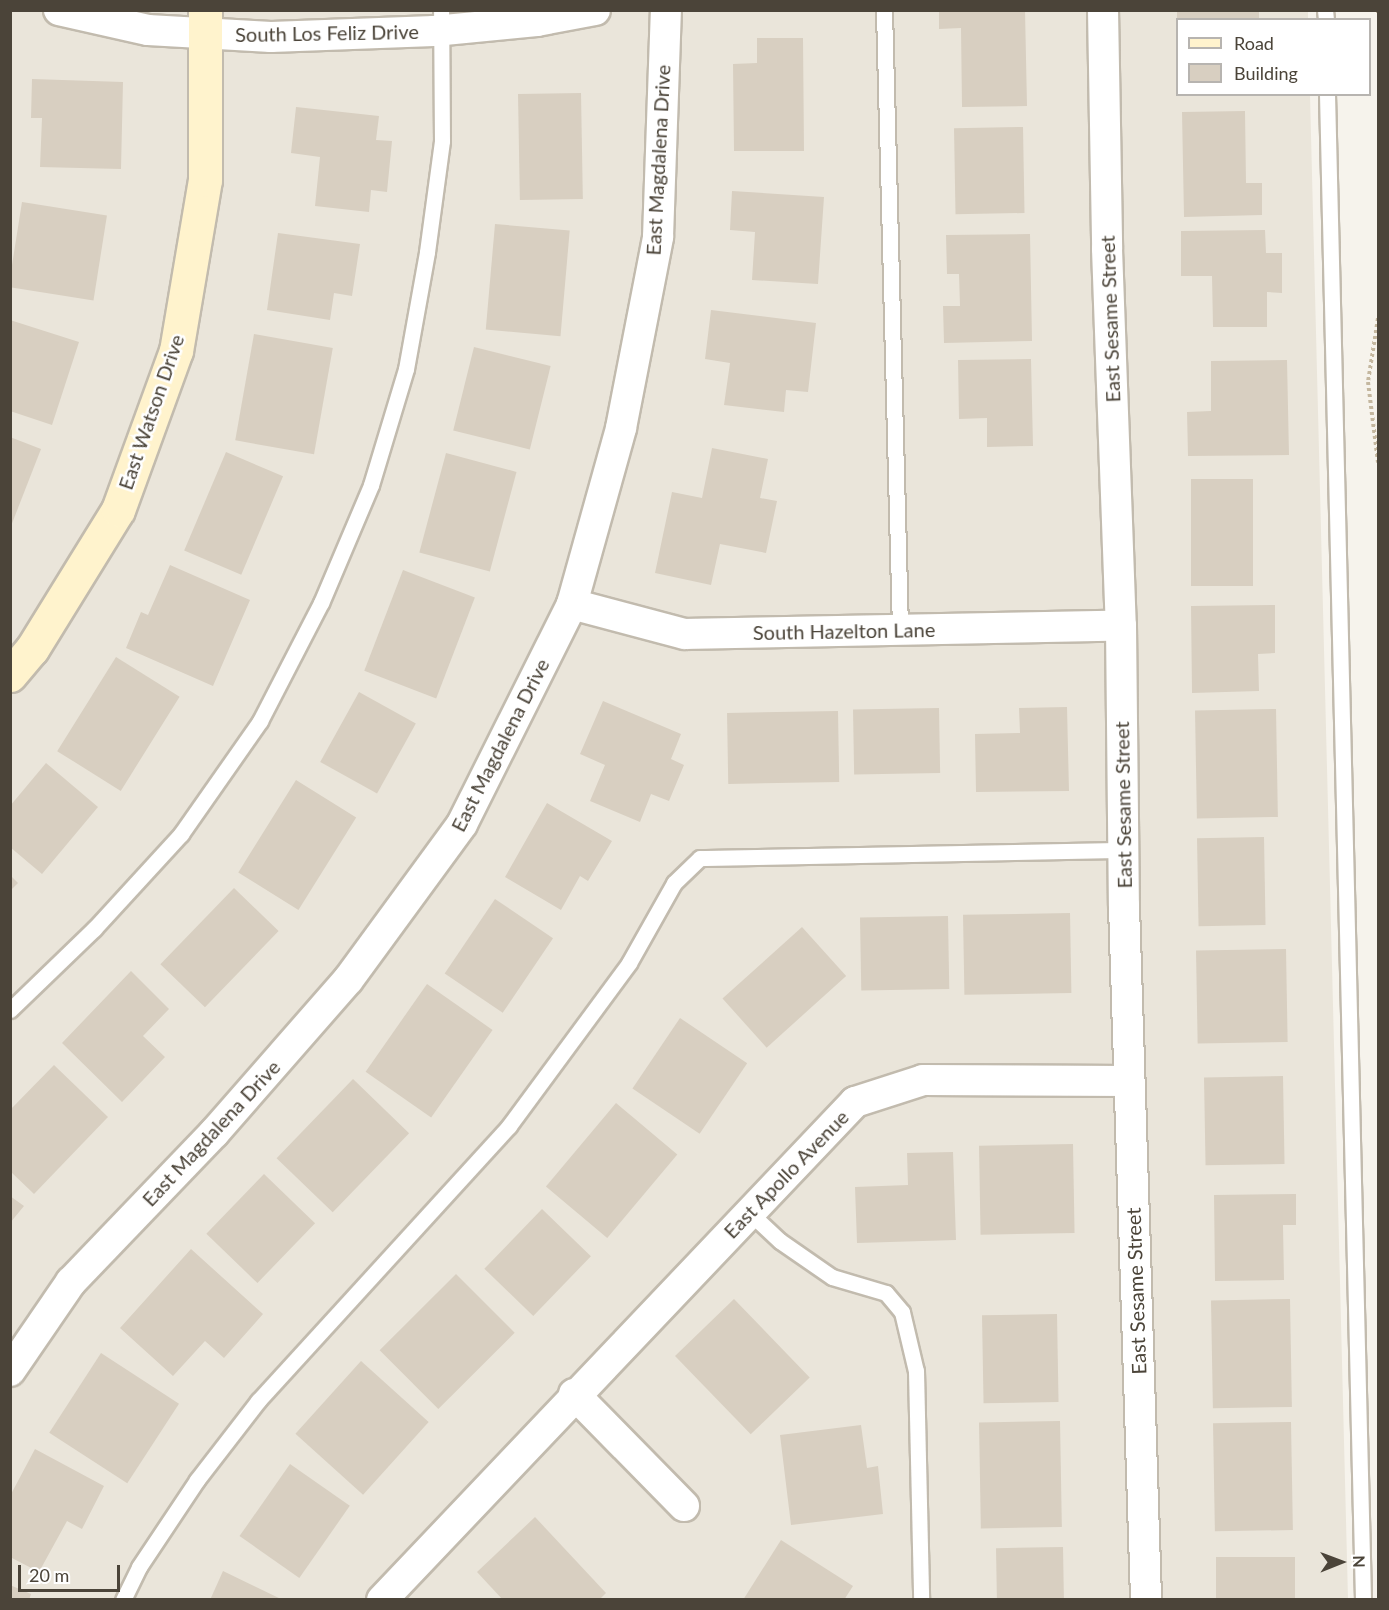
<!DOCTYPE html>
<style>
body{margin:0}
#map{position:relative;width:1389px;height:1610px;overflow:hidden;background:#f6f3ec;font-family:Lato,sans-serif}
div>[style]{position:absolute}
.residential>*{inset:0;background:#eae5da}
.building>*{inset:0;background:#d8cfc1;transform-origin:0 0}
.path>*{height:4px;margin-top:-2px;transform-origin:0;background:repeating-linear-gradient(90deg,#c4b79f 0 3px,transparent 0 6px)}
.roads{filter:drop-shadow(2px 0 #c2bbae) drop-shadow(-2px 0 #c2bbae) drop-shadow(0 2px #c2bbae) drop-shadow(0 -2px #c2bbae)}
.lane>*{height:15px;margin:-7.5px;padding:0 7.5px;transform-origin:7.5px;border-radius:7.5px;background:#fff}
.street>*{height:30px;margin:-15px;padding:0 15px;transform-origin:15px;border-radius:15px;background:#fff}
.secondary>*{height:33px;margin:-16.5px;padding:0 16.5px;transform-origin:16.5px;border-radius:16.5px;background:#fff3cd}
span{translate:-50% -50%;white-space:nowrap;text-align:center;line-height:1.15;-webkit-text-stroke:5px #fff;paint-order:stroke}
.street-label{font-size:20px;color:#4b4439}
.frame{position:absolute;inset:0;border:12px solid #4b4439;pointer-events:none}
.legend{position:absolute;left:1176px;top:18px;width:195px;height:78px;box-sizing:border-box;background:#fff;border:2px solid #b7b4b0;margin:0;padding:8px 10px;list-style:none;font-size:18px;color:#4b4439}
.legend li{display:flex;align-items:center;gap:12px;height:30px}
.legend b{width:30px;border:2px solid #b7b4b0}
.north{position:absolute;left:1311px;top:1532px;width:60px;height:60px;-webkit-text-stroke:4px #fff;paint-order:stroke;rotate:89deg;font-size:16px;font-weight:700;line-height:24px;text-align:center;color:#4b4439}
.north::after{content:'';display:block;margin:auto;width:21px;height:27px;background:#4b4439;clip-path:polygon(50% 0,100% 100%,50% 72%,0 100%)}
.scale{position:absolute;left:18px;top:1565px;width:102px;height:27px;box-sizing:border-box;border:3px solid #4b4439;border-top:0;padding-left:8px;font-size:18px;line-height:21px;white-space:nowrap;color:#4b4439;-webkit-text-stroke:4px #fff;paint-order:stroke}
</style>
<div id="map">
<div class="residential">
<i style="clip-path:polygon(11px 11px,1308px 11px,1308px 19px,1178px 20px,1178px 94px,1310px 95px,1348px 1599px,11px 1600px)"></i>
</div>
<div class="building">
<i style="clip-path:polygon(939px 10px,1025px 10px,1027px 106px,962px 107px,961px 28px,939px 29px)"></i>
<i style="left:1177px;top:10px;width:82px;height:10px"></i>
<i style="clip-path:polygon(757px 38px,803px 38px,804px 151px,734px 151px,733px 64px,757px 63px)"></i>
<i style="clip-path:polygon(32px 79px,123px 82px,121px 169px,40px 167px,42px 118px,31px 118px)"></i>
<i style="left:581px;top:93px;width:106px;height:63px;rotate:89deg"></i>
<i style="clip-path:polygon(296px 107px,379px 116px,376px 140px,392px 141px,387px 192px,371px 190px,369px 212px,315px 206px,320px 157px,291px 153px)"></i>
<i style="clip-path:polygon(1245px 111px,1246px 183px,1262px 183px,1262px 215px,1184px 217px,1182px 112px)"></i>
<i style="left:1023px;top:127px;width:86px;height:69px;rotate:89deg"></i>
<i style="clip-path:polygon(732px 191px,824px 197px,818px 284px,752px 280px,755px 232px,730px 230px)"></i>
<i style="left:22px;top:202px;width:86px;height:86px;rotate:9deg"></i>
<i style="left:495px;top:224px;width:75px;height:106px;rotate:5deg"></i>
<i style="clip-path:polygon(1265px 230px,1266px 253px,1282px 253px,1282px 293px,1267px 292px,1267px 327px,1213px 327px,1212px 276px,1181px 276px,1181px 231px)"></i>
<i style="clip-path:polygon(278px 233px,360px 244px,352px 296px,334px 293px,330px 320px,267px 310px)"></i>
<i style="clip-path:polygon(1030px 234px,1032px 341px,944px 343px,943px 306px,960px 306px,959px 274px,947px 274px,946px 235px)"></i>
<i style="clip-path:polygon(711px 310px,816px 323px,808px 392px,786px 390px,784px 412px,724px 405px,730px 363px,705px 359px)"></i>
<i style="clip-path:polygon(10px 320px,79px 342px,52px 425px,10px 411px)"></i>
<i style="left:254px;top:334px;width:80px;height:108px;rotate:10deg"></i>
<i style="left:474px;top:347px;width:79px;height:86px;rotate:14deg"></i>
<i style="clip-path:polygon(1031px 359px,1033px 446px,987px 447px,987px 418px,959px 419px,958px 360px)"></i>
<i style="clip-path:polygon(1287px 360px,1289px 455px,1188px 456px,1187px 412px,1211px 411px,1211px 361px)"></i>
<i style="clip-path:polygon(10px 437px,41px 449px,11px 526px,10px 526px)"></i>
<i style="clip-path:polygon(712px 448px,768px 459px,760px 498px,777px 501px,766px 553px,720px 544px,711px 585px,655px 573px,672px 492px,702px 498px)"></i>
<i style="left:226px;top:452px;width:62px;height:107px;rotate:23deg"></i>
<i style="left:446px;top:453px;width:73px;height:103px;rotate:15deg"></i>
<i style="left:1191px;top:479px;width:62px;height:107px"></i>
<i style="clip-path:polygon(170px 565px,250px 600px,213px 686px,126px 648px,141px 612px,148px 615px)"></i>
<i style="left:403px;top:570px;width:77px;height:108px;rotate:21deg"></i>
<i style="clip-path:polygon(1275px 605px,1275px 653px,1258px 654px,1259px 691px,1192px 693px,1191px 606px)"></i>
<i style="left:116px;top:657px;width:75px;height:111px;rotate:32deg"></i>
<i style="left:359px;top:692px;width:65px;height:80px;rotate:29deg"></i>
<i style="clip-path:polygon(603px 701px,681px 734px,671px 759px,684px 765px,669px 801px,651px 794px,640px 822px,590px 801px,605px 765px,580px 754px)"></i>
<i style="clip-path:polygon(1067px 707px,1069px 791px,976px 792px,975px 734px,1020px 733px,1019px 708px)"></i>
<i style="left:939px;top:708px;width:65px;height:86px;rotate:89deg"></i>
<i style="left:1276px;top:709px;width:108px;height:81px;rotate:89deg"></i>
<i style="left:838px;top:711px;width:71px;height:111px;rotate:89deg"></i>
<i style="clip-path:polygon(46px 763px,98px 807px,42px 874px,10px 847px,10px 806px)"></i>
<i style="left:296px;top:780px;width:71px;height:109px;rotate:32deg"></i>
<i style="clip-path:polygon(547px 803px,612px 841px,588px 881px,580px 876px,561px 910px,505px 877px)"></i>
<i style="left:1264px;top:837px;width:88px;height:67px;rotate:89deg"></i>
<i style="clip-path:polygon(10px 875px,18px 883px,10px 891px)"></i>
<i style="left:234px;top:888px;width:62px;height:106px;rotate:44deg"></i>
<i style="left:495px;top:899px;width:70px;height:90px;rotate:34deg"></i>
<i style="left:1070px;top:913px;width:80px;height:107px;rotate:89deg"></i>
<i style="left:948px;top:916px;width:73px;height:88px;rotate:89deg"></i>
<i style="left:802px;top:927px;width:66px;height:107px;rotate:48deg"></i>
<i style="left:1286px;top:949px;width:93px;height:90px;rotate:89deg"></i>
<i style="clip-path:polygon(131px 971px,169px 1009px,143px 1036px,165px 1057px,122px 1102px,62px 1043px)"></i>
<i style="left:427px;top:984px;width:80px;height:107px;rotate:35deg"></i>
<i style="left:680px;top:1018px;width:81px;height:85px;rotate:34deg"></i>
<i style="clip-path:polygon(54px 1065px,108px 1117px,34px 1194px,10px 1171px,10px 1110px)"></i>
<i style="left:1283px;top:1076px;width:88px;height:79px;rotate:89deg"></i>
<i style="left:353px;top:1079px;width:78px;height:110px;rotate:44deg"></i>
<i style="left:616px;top:1103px;width:80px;height:109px;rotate:40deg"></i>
<i style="left:1073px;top:1144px;width:89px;height:94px;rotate:89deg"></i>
<i style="clip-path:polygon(953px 1152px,956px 1240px,857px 1243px,855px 1187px,908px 1185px,907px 1153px)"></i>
<i style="left:264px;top:1174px;width:71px;height:83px;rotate:44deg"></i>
<i style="clip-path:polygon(1296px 1194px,1296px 1225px,1283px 1225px,1284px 1280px,1215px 1281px,1214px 1195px)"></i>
<i style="clip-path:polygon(10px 1196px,24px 1206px,10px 1223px)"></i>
<i style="left:542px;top:1209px;width:68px;height:83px;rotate:44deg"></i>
<i style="clip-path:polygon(191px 1249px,263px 1314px,224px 1358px,205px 1341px,173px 1376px,120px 1328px)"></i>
<i style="left:456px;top:1274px;width:83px;height:108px;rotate:45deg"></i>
<i style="left:734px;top:1299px;width:109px;height:82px;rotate:46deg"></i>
<i style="left:1290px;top:1299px;width:108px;height:79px;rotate:89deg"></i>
<i style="left:1057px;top:1314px;width:88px;height:75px;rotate:89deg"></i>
<i style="left:101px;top:1353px;width:93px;height:95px;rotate:33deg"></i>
<i style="left:361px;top:1361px;width:91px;height:98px;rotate:42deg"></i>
<i style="left:1060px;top:1421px;width:106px;height:81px;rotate:89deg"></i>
<i style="left:1291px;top:1422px;width:108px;height:78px;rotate:89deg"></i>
<i style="clip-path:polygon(861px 1425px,867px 1468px,878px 1466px,883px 1514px,791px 1525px,780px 1435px)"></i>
<i style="clip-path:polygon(35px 1449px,104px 1486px,82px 1529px,67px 1521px,39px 1572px,10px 1557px,10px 1496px)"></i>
<i style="left:290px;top:1464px;width:73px;height:88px;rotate:35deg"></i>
<i style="clip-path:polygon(535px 1517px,606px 1593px,599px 1600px,503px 1600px,477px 1572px)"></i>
<i style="clip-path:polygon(781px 1540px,853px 1586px,844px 1600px,743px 1600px)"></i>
<i style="left:1063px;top:1547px;width:53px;height:67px;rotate:89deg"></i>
<i style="left:1295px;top:1557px;width:43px;height:79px;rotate:90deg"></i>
<i style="clip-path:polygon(223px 1571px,283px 1600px,210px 1600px)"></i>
<i style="clip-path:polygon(10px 1585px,31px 1594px,29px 1600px,10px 1600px)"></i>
</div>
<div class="path">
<i style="left:1378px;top:10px;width:5px;rotate:90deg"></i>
<i style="left:1378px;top:318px;width:65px;rotate:98.9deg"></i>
<i style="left:1368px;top:382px;width:81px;rotate:82.9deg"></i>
</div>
<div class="roads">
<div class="lane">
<i style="left:884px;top:10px;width:620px;rotate:88.52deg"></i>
<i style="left:1325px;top:10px;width:10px;rotate:84deg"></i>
<i style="left:1327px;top:94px;width:1506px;rotate:88.63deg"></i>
<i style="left:10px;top:1010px;width:117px;rotate:-44deg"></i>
<i style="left:94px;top:929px;width:129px;rotate:-47.5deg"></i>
<i style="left:181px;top:834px;width:138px;rotate:-55deg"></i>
<i style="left:260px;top:721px;width:133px;rotate:-62.7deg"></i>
<i style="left:321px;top:603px;width:128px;rotate:-67deg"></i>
<i style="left:371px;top:485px;width:121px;rotate:-73.2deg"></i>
<i style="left:406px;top:369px;width:119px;rotate:-79.8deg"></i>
<i style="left:427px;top:252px;width:112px;rotate:-82.3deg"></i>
<i style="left:442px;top:141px;width:131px;rotate:-90.4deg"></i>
<i style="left:749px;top:1212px;width:42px;rotate:43.1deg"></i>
<i style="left:780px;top:1241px;width:63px;rotate:34.7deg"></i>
<i style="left:832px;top:1277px;width:56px;rotate:16.5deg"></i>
<i style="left:886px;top:1293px;width:25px;rotate:50deg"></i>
<i style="left:902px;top:1312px;width:61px;rotate:76.7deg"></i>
<i style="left:916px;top:1371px;width:229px;rotate:88.7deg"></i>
<i style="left:123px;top:1600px;width:37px;rotate:-64deg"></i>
<i style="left:139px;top:1567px;width:105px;rotate:-56.3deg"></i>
<i style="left:197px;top:1480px;width:100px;rotate:-52.3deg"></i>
<i style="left:258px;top:1401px;width:372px;rotate:-47.6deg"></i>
<i style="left:509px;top:1126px;width:202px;rotate:-53.6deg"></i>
<i style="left:629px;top:963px;width:92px;rotate:-60.6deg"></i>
<i style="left:674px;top:883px;width:36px;rotate:-44deg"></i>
<i style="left:700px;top:858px;width:423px;rotate:-1.1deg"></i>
</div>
<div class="street">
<i style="left:59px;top:10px;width:91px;rotate:12.7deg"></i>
<i style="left:148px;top:30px;width:123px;rotate:3.3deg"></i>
<i style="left:271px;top:37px;width:163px;rotate:-2.1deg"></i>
<i style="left:434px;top:31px;width:103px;rotate:-5.5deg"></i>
<i style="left:537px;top:21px;width:59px;rotate:-10.7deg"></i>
<i style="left:1103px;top:10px;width:239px;rotate:89deg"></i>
<i style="left:1107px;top:249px;width:377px;rotate:87.9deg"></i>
<i style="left:1121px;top:626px;width:280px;rotate:89.4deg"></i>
<i style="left:1124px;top:906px;width:694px;rotate:88.18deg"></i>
<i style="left:572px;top:604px;width:117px;rotate:14.9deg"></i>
<i style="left:685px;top:634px;width:436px;rotate:-1.1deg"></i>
<i style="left:10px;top:1371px;width:108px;rotate:-55.6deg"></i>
<i style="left:71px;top:1282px;width:207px;rotate:-46.2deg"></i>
<i style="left:214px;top:1133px;width:203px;rotate:-48.8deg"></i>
<i style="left:348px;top:980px;width:193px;rotate:-53.8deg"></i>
<i style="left:462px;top:824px;width:246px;rotate:-63.4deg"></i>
<i style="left:572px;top:604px;width:183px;rotate:-74.4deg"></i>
<i style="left:621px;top:428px;width:195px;rotate:-79deg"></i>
<i style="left:658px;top:237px;width:227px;rotate:-88deg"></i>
<i style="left:574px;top:1394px;width:157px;rotate:45.5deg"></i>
<i style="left:382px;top:1600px;width:687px;rotate:-46.47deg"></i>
<i style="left:855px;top:1102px;width:71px;rotate:-17.9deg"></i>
<i style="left:923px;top:1080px;width:206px;rotate:0.3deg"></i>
</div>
<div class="secondary">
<i style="left:10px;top:675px;width:34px;rotate:-50deg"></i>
<i style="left:32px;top:649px;width:163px;rotate:-58.3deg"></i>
<i style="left:118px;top:510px;width:169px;rotate:-70deg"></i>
<i style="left:176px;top:351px;width:173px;rotate:-80.4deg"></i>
<i style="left:205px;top:180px;width:170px;rotate:-90deg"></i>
</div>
</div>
<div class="street-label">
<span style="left:327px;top:33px;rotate:-1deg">South Los Feliz Drive</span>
<span style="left:658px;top:160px;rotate:-87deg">East Magdalena Drive</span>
<span style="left:1110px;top:319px;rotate:-92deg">East Sesame Street</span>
<span style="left:151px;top:412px;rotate:-71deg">East Watson Drive</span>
<span style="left:844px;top:631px;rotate:-1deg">South Hazelton Lane</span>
<span style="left:500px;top:745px;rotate:-63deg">East Magdalena Drive</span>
<span style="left:1123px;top:805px;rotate:-91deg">East Sesame Street</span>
<span style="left:211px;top:1133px;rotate:-47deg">East Magdalena Drive</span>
<span style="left:786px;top:1174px;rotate:-46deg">East Apollo Avenue</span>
<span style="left:1136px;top:1291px;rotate:-92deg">East Sesame Street</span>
</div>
<div class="frame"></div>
<ul class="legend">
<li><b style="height:8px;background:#fff3cd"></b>Road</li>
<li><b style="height:16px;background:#d8cfc1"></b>Building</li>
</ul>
<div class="north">N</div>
<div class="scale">20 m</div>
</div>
